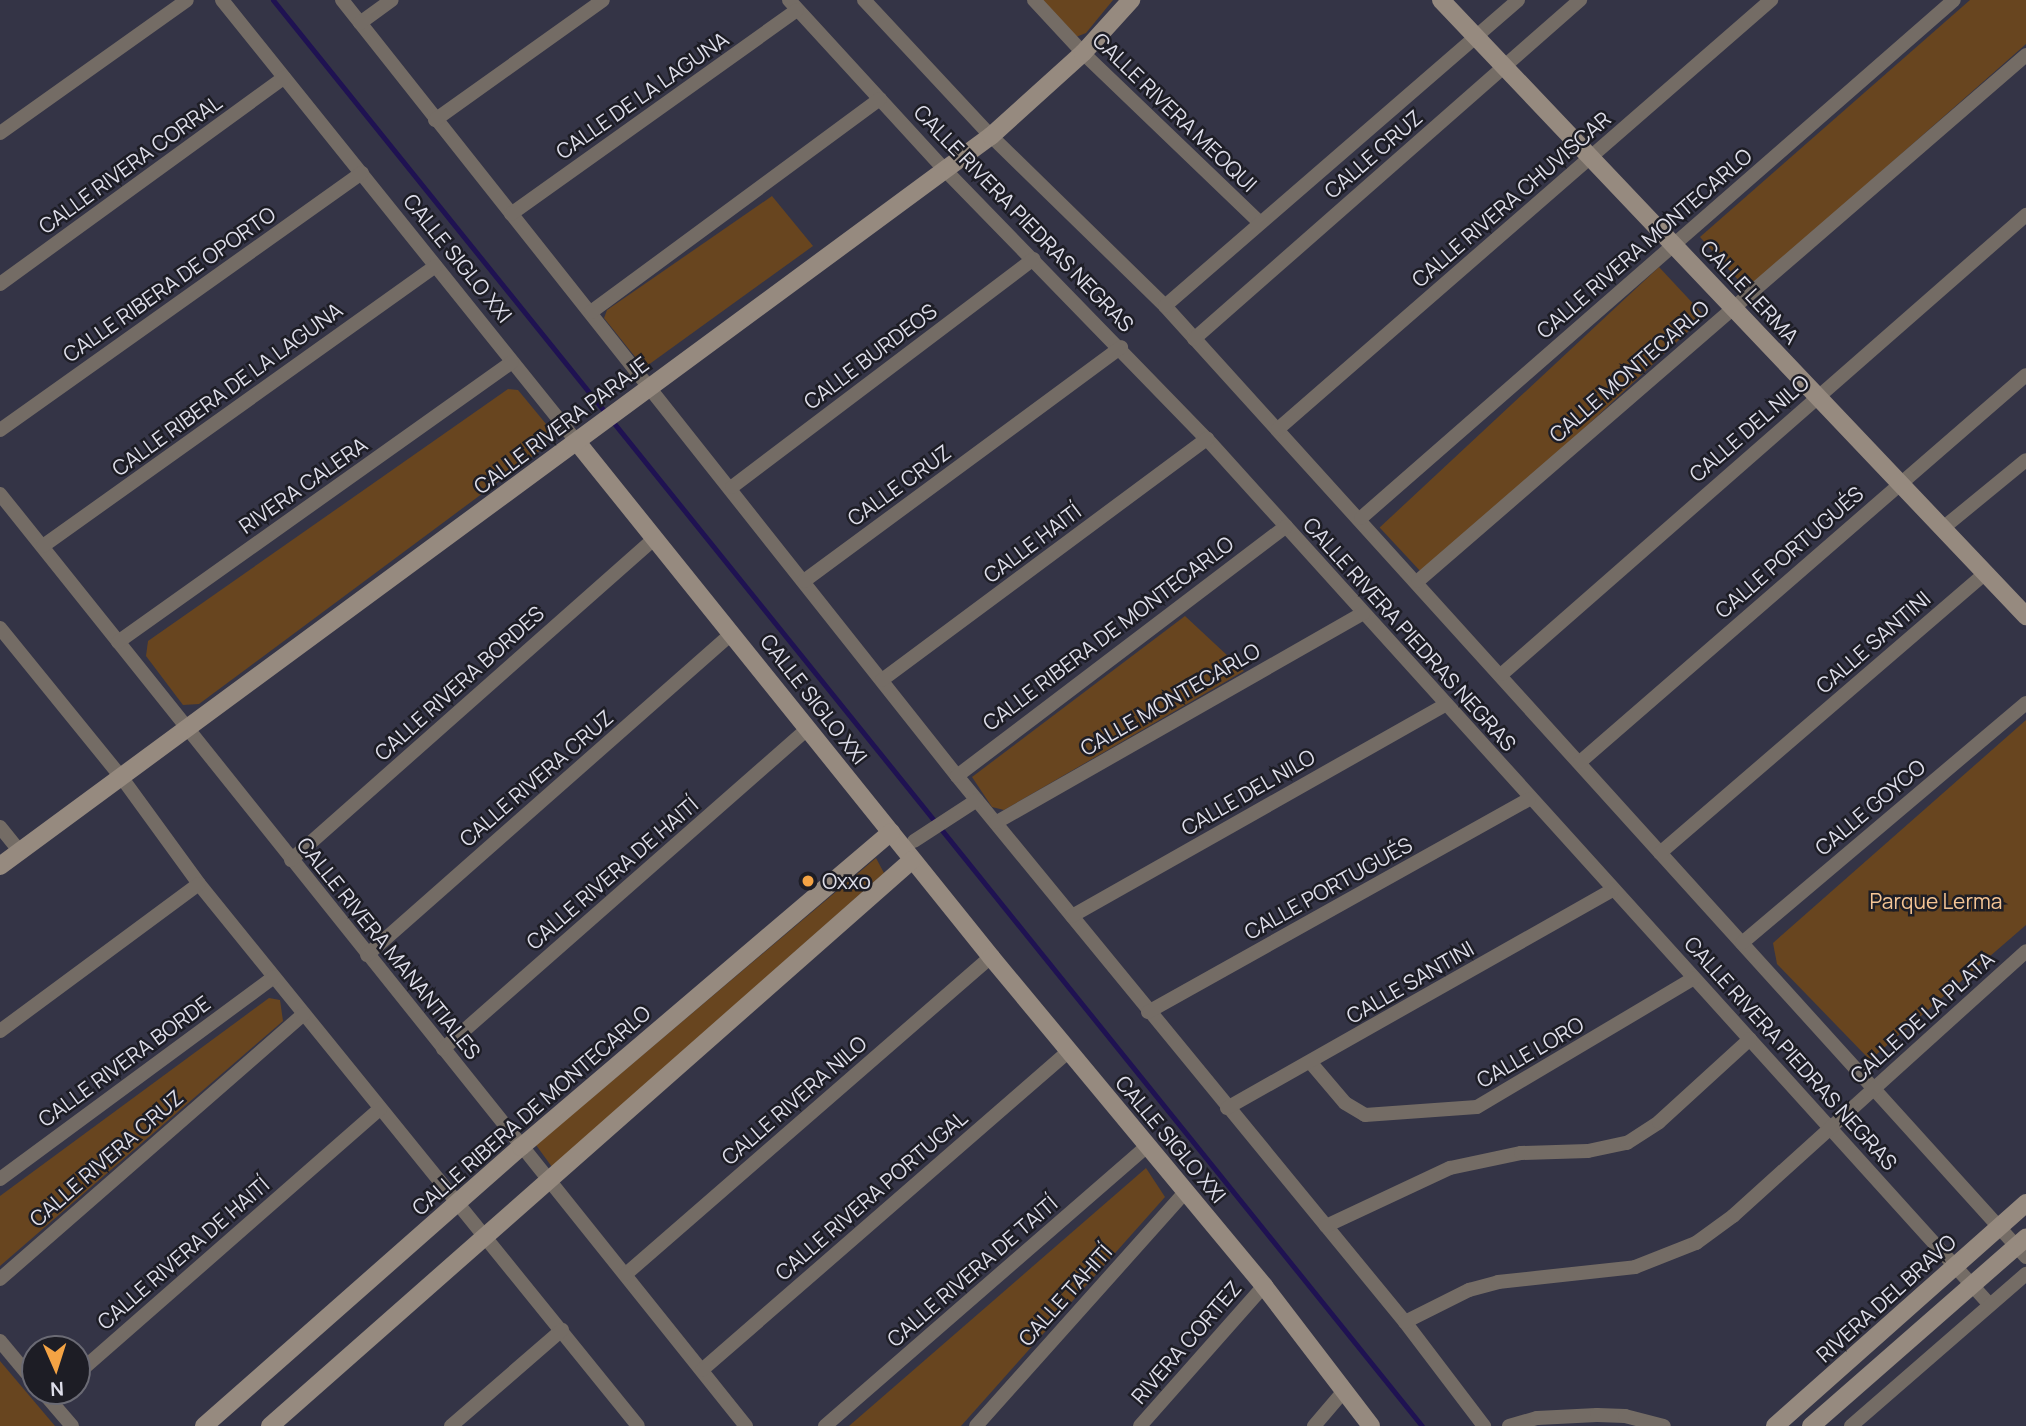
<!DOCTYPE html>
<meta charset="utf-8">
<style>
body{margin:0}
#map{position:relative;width:2026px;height:1426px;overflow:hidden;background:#343446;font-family:Manrope,sans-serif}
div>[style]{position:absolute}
.green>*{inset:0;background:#68451f;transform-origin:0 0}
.stream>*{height:5px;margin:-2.5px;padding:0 2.5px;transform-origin:2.5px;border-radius:2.5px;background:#1f1252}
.street>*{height:14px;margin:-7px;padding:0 7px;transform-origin:7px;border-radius:7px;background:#746c65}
.secondary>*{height:18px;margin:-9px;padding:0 9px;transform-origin:9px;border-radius:9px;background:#968a7f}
.dots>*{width:19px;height:19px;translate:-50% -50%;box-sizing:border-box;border:4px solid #1d1d25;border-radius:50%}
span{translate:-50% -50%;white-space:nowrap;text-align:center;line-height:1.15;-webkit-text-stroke:5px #1d1d25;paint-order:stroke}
.street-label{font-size:21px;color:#dedeea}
.poi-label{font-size:21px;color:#dedeea}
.left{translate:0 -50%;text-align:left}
.park-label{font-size:21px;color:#f5c595}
.north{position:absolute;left:21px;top:1335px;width:70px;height:70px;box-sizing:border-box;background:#1d1d25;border:2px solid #6a6a74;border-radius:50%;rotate:177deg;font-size:19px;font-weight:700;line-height:28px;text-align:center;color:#dedeea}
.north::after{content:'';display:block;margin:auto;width:24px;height:32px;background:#f4a344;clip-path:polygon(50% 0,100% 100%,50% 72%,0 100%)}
</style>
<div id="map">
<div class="green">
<i style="clip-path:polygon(1040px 0,1113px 0,1086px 33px,1076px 37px)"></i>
<i style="clip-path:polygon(1970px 0,2026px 0,2026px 44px,1747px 290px,1700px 237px)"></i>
<i style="clip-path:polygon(772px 196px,813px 246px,644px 368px,604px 318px,607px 310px)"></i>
<i style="left:1659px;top:267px;width:67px;height:382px;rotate:47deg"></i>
<i style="clip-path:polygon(508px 389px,518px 390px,551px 430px,545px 447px,199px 704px,183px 705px,146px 656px,148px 641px)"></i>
<i style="clip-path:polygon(1185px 616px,1244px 671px,1004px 810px,992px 807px,972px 777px)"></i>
<i style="clip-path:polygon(2026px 720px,2026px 925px,1870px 1060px,1777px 964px,1773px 943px)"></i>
<i style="clip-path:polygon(876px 858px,884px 873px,552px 1167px,536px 1145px)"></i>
<i style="clip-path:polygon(269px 998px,280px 1000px,283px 1021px,0 1266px,0 1196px)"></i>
<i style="clip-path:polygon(1146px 1168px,1165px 1197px,961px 1426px,849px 1426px)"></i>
<i style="clip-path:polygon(0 1361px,55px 1426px,0 1426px)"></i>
</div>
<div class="stream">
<i style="left:273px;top:0;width:1831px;rotate:51.14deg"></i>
</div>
<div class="street">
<i style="left:222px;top:0;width:567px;rotate:51.23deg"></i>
<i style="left:342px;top:0;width:990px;rotate:51.6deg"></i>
<i style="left:957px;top:776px;width:706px;rotate:50.63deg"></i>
<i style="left:1405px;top:1322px;width:131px;rotate:52.8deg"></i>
<i style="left:789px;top:0;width:231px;rotate:47.5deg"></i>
<i style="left:945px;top:170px;width:376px;rotate:45.8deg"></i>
<i style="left:1207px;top:439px;width:1167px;rotate:47.88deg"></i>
<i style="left:864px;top:0;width:186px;rotate:47deg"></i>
<i style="left:991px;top:136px;width:243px;rotate:44.3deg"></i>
<i style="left:1165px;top:306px;width:1283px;rotate:47.84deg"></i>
<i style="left:1034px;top:0;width:72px;rotate:47.2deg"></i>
<i style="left:1083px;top:53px;width:245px;rotate:43.8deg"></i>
<i style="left:360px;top:23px;width:39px;rotate:-36deg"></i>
<i style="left:435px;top:120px;width:206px;rotate:-35.5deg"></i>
<i style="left:0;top:133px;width:229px;rotate:-35.4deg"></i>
<i style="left:511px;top:214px;width:351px;rotate:-35.5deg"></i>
<i style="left:0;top:284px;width:351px;rotate:-36deg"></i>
<i style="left:1165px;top:306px;width:467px;rotate:-40.9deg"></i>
<i style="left:591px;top:312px;width:359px;rotate:-36.4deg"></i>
<i style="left:1194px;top:339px;width:514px;rotate:-41.29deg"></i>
<i style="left:1278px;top:429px;width:654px;rotate:-41.03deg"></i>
<i style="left:0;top:430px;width:444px;rotate:-35.4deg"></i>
<i style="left:732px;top:487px;width:378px;rotate:-37.1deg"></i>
<i style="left:0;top:494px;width:1194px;rotate:51.33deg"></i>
<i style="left:1361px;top:518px;width:787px;rotate:-41.14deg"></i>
<i style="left:1943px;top:528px;width:107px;rotate:-39.3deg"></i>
<i style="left:43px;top:546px;width:482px;rotate:-35.5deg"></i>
<i style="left:804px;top:581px;width:394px;rotate:-36.4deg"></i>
<i style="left:1418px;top:581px;width:804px;rotate:-40.86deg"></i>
<i style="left:0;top:628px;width:193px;rotate:50.9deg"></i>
<i style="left:122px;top:778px;width:131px;rotate:54deg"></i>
<i style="left:199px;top:884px;width:697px;rotate:50.99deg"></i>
<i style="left:118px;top:642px;width:483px;rotate:-35.4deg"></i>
<i style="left:1502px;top:674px;width:697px;rotate:-41.22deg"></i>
<i style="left:882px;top:680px;width:405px;rotate:-36.6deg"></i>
<i style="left:1580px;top:762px;width:590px;rotate:-40.95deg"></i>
<i style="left:957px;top:776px;width:413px;rotate:-37.2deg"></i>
<i style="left:997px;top:822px;width:422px;rotate:-29.7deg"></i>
<i style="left:0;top:827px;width:32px;rotate:51deg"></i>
<i style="left:914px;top:841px;width:75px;rotate:-33.1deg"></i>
<i style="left:1660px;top:853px;width:429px;rotate:-40.7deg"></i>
<i style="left:291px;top:860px;width:486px;rotate:-41.5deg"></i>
<i style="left:1072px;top:916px;width:430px;rotate:-29.5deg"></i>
<i style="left:1742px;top:943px;width:372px;rotate:-40.2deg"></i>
<i style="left:367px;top:955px;width:487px;rotate:-41.4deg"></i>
<i style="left:1148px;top:1012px;width:436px;rotate:-29.2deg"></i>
<i style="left:0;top:1031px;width:247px;rotate:-36.5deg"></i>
<i style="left:443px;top:1049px;width:486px;rotate:-41.3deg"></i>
<i style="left:1311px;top:1063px;width:52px;rotate:49.6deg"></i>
<i style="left:1345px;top:1103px;width:23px;rotate:31deg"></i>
<i style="left:1365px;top:1115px;width:112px;rotate:-4.1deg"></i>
<i style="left:1477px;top:1107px;width:252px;rotate:-30.7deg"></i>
<i style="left:1227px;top:1108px;width:443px;rotate:-29.5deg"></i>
<i style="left:0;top:1179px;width:340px;rotate:-36.4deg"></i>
<i style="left:1326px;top:1226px;width:137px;rotate:-25.1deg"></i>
<i style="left:1450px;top:1168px;width:73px;rotate:-11.9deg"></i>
<i style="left:1521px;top:1153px;width:67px;rotate:-1.7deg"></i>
<i style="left:1588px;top:1151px;width:40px;rotate:-12deg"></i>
<i style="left:1627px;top:1143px;width:38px;rotate:-33deg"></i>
<i style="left:1659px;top:1122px;width:123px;rotate:-42.4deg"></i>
<i style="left:626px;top:1274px;width:483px;rotate:-41deg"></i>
<i style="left:0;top:1279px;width:403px;rotate:-41.1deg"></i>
<i style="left:1405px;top:1322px;width:72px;rotate:-26.6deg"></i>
<i style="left:1469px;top:1290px;width:30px;rotate:-15deg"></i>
<i style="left:1498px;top:1282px;width:138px;rotate:-6.2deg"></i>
<i style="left:1635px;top:1267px;width:66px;rotate:-21.5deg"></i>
<i style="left:1696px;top:1243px;width:46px;rotate:-36.1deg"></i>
<i style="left:1733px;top:1216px;width:395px;rotate:-42.1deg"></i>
<i style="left:0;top:1341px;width:55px;rotate:50.2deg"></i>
<i style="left:702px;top:1370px;width:486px;rotate:-41deg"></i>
<i style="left:77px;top:1374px;width:403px;rotate:-41.2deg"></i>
<i style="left:42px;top:1391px;width:46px;rotate:49.4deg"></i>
<i style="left:451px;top:1426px;width:147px;rotate:-40.9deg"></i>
<i style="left:825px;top:1426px;width:425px;rotate:-41deg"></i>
<i style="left:976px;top:1426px;width:315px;rotate:-48.2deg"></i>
<i style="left:1140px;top:1426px;width:187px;rotate:-48.5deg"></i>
<i style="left:1314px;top:1426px;width:45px;rotate:-49.5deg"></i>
<i style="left:1509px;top:1426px;width:29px;rotate:-16deg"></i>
<i style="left:1537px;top:1418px;width:60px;rotate:-2.9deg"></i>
<i style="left:1597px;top:1415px;width:28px;rotate:2deg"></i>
<i style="left:1625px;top:1416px;width:40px;rotate:14.4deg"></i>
<i style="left:1851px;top:1426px;width:232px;rotate:-41deg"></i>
</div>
<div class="secondary">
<i style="left:1441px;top:0;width:850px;rotate:46.48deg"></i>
<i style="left:577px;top:442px;width:661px;rotate:51.2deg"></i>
<i style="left:991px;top:957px;width:428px;rotate:50.3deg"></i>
<i style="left:1264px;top:1286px;width:176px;rotate:52.6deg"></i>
<i style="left:0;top:866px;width:1231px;rotate:-36.38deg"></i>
<i style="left:991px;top:136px;width:124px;rotate:-42.1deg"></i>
<i style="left:1083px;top:53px;width:72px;rotate:-47.8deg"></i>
<i style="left:204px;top:1426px;width:422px;rotate:-41.4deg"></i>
<i style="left:521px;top:1147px;width:486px;rotate:-40.4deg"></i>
<i style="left:270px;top:1426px;width:856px;rotate:-41.4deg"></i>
<i style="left:1775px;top:1426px;width:336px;rotate:-41.6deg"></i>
<i style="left:1811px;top:1426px;width:286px;rotate:-41.2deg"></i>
</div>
<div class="dots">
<i style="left:808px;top:881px;background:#f4a344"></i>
</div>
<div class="street-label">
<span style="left:642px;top:95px;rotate:-35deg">CALLE DE LA LAGUNA</span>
<span style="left:1175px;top:112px;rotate:44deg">CALLE RIVERA MEOQUI</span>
<span style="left:1373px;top:154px;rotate:-41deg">CALLE CRUZ</span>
<span style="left:130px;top:164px;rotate:-36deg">CALLE RIVERA CORRAL</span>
<span style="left:1511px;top:199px;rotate:-41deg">CALLE RIVERA CHUVISCAR</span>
<span style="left:1024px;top:218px;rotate:46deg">CALLE RIVERA PIEDRAS NEGRAS</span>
<span style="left:1644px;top:243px;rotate:-41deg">CALLE RIVERA MONTECARLO</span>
<span style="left:458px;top:258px;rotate:51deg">CALLE SIGLO XXI</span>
<span style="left:169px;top:284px;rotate:-35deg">CALLE RIBERA DE OPORTO</span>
<span style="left:1750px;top:292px;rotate:47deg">CALLE LERMA</span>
<span style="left:870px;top:356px;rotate:-37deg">CALLE BURDEOS</span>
<span style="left:1629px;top:371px;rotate:-41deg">CALLE MONTECARLO</span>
<span style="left:227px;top:389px;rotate:-36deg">CALLE RIBERA DE LA LAGUNA</span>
<span style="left:561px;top:425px;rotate:-37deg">CALLE RIVERA PARAJE</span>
<span style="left:1749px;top:428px;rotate:-41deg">CALLE DEL NILO</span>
<span style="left:303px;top:485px;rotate:-35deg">RIVERA CALERA</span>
<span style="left:899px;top:485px;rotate:-36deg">CALLE CRUZ</span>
<span style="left:1032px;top:543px;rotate:-37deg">CALLE HAITÍ</span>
<span style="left:1789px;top:552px;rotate:-41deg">CALLE PORTUGUÉS</span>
<span style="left:1108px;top:633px;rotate:-37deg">CALLE RIBERA DE MONTECARLO</span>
<span style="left:1410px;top:634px;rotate:48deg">CALLE RIVERA PIEDRAS NEGRAS</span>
<span style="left:1873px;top:642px;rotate:-41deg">CALLE SANTINI</span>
<span style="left:459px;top:683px;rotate:-42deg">CALLE RIVERA BORDES</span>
<span style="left:814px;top:699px;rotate:52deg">CALLE SIGLO XXI</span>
<span style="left:1170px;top:699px;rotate:-30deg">CALLE MONTECARLO</span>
<span style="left:536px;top:778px;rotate:-41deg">CALLE RIVERA CRUZ</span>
<span style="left:1248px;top:792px;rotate:-30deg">CALLE DEL NILO</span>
<span style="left:1870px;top:807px;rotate:-40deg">CALLE GOYCO</span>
<span style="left:612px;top:873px;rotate:-41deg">CALLE RIVERA DE HAITÍ</span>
<span style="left:1328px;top:888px;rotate:-29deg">CALLE PORTUGUÉS</span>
<span style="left:389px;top:948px;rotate:51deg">CALLE RIVERA MANANTIALES</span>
<span style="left:1410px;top:982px;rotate:-30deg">CALLE SANTINI</span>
<span style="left:1922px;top:1017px;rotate:-42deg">CALLE DE LA PLATA</span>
<span style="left:1530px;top:1052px;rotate:-30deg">CALLE LORO</span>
<span style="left:1791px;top:1053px;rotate:48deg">CALLE RIVERA PIEDRAS NEGRAS</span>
<span style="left:124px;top:1061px;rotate:-36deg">CALLE RIVERA BORDE</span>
<span style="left:794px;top:1100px;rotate:-41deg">CALLE RIVERA NILO</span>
<span style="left:531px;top:1110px;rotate:-41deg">CALLE RIBERA DE MONTECARLO</span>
<span style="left:1171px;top:1139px;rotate:50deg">CALLE SIGLO XXI</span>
<span style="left:106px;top:1158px;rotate:-41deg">CALLE RIVERA CRUZ</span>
<span style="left:871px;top:1195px;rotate:-41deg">CALLE RIVERA PORTUGAL</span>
<span style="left:183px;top:1253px;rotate:-41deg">CALLE RIVERA DE HAITÍ</span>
<span style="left:972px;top:1271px;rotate:-41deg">CALLE RIVERA DE TAITÍ</span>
<span style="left:1065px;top:1295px;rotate:-48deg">CALLE TAHITÍ</span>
<span style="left:1886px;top:1298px;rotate:-42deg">RIVERA DEL BRAVO</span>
<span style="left:1186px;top:1342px;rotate:-49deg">RIVERA CORTEZ</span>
</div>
<div class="poi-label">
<span class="left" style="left:822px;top:881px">Oxxo</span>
</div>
<div class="park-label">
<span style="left:1936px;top:901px">Parque Lerma</span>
</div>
<div class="north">N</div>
</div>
